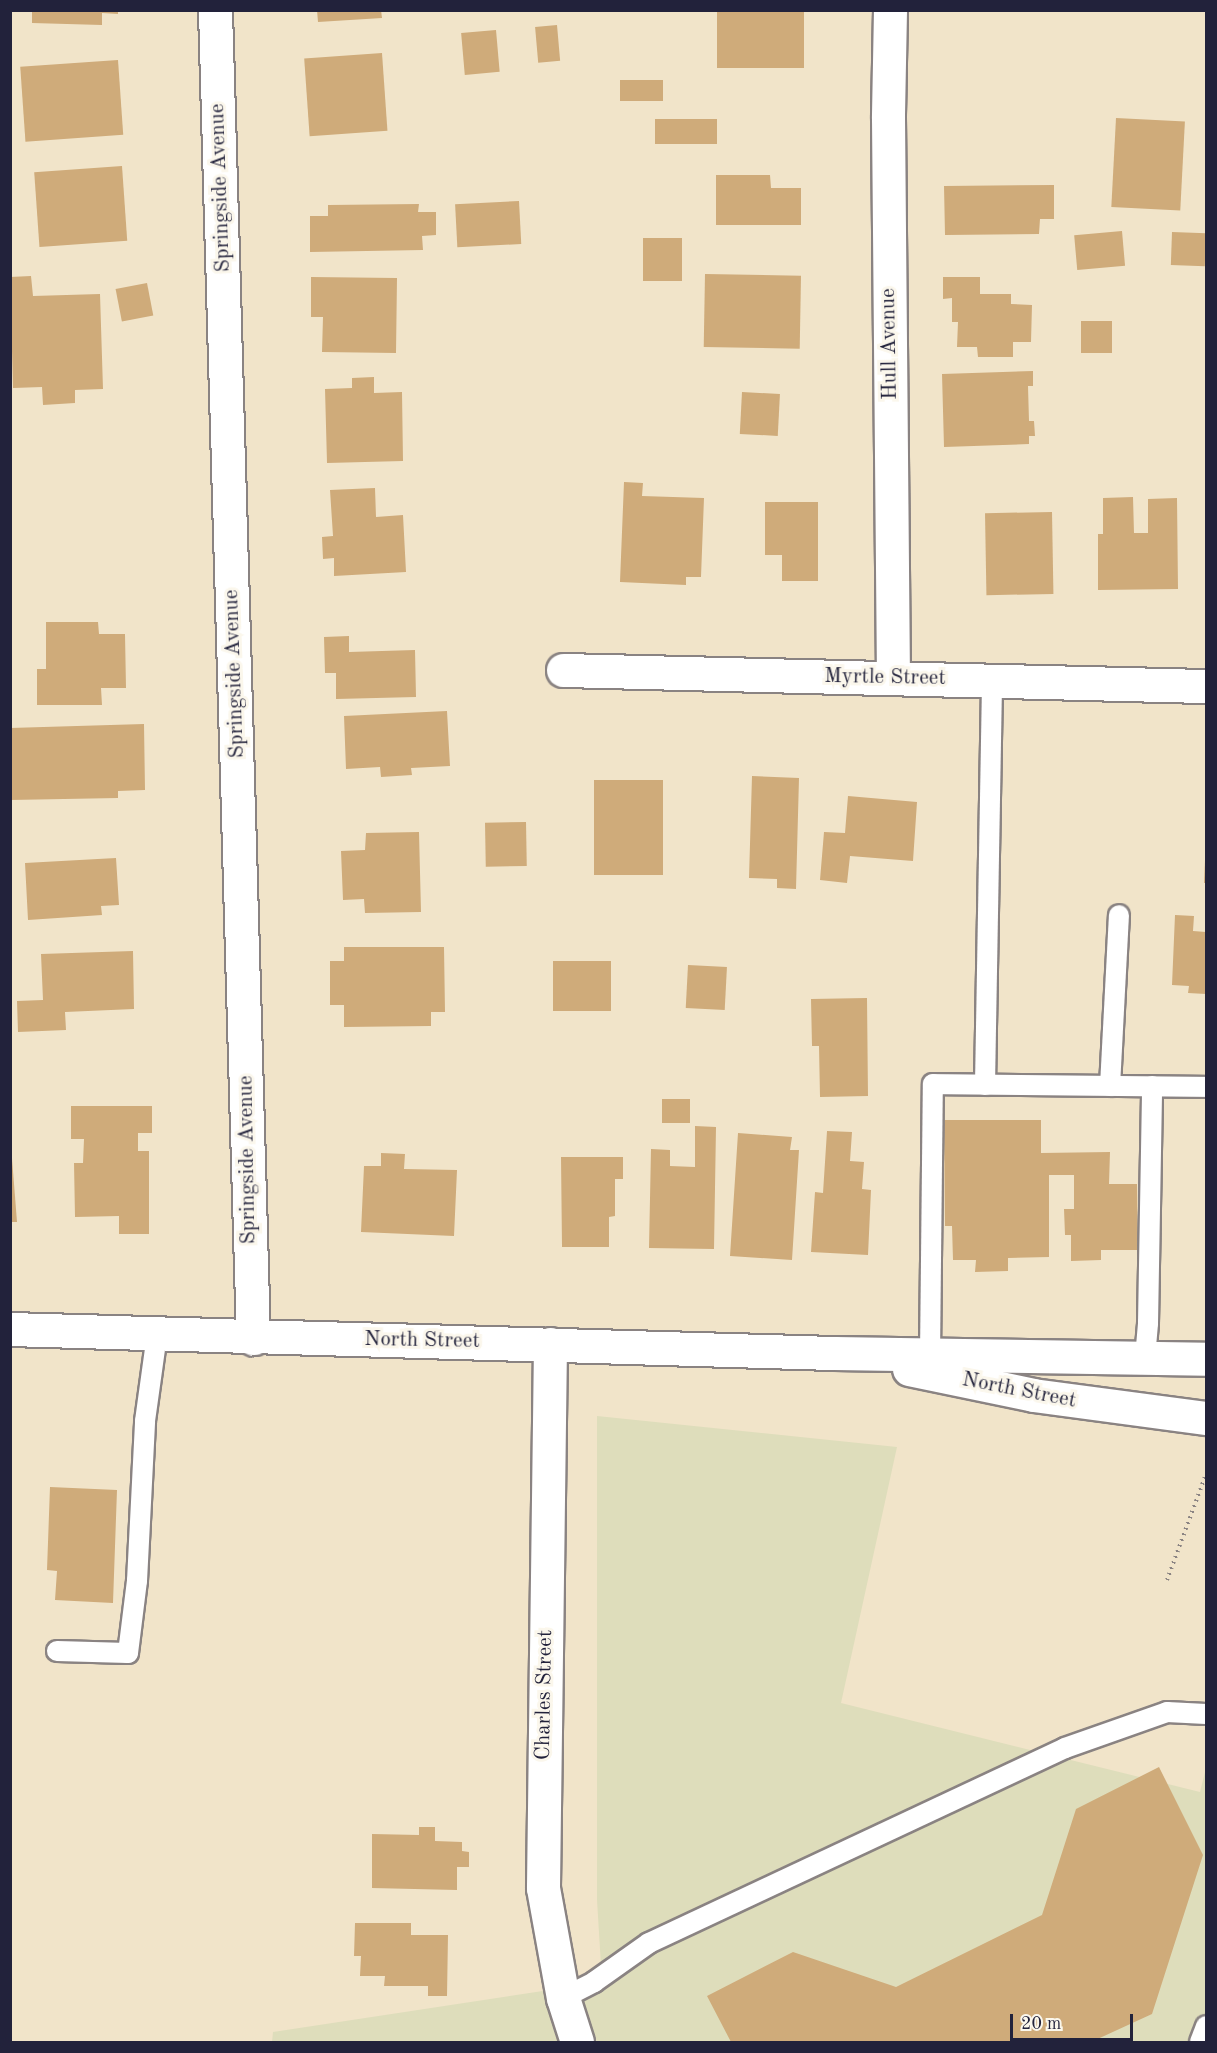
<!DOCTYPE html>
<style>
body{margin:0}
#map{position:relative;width:1217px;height:2053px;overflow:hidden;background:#f1e4c9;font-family:"Old Standard TT",serif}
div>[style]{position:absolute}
.built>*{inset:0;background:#deddbb}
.building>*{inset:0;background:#cfab7a;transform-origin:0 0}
.path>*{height:4px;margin-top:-2px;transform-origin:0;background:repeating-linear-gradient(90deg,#8a8382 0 1.5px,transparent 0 6px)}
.roads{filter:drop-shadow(2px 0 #8a8382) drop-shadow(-2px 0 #8a8382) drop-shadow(0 2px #8a8382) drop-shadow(0 -2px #8a8382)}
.lane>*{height:20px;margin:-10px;padding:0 10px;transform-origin:10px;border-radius:10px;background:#fff}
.street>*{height:33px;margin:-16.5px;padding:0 16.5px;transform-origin:16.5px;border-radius:16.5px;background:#fff}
.secondary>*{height:33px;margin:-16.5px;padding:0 16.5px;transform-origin:16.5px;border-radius:16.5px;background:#fff}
.primary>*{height:33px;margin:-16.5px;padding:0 16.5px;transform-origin:16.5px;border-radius:16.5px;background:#fff}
span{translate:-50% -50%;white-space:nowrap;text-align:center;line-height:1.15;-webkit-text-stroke:6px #fbf7ec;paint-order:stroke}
.street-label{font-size:21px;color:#22223b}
.frame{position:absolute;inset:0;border:12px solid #22223b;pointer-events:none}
.scale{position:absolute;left:1010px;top:2014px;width:123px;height:27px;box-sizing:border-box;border:3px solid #22223b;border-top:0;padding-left:8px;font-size:18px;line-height:21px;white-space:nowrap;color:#22223b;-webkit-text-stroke:4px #fbf7ec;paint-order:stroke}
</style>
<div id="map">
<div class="built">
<i style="clip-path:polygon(597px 1416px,897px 1447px,841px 1703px,1200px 1792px,1206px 1768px,1206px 2042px,272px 2042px,273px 2032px,602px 1982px,597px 1900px)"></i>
</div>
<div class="building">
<i style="clip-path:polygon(32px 10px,118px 10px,118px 14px,102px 13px,102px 25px,32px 23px)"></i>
<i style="clip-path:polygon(317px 10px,381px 10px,382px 18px,318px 22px)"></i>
<i style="left:717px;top:10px;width:87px;height:58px"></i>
<i style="left:557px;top:25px;width:36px;height:22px;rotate:85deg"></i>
<i style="left:496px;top:30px;width:42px;height:35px;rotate:85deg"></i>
<i style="left:382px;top:53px;width:78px;height:78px;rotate:86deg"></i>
<i style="left:118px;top:60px;width:75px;height:98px;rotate:86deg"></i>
<i style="left:663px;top:80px;width:21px;height:43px;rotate:90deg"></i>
<i style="left:1116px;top:118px;width:69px;height:89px;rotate:3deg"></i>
<i style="left:655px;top:119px;width:62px;height:25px"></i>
<i style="left:122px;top:166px;width:75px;height:88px;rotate:86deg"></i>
<i style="clip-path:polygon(716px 175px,770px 175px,771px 188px,801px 188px,801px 225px,716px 225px)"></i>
<i style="clip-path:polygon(1054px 185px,1054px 219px,1040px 219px,1039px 234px,945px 235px,944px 186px)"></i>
<i style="left:519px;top:201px;width:43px;height:64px;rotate:87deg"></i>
<i style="clip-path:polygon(419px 204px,418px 212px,436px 212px,436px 235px,422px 236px,423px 250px,310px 252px,310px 216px,328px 216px,328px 205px)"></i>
<i style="left:1122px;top:231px;width:35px;height:48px;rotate:85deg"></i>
<i style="left:1172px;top:232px;width:34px;height:33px;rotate:2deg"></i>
<i style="left:682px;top:238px;width:43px;height:39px;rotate:90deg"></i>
<i style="left:705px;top:274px;width:96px;height:73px;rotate:1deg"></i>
<i style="clip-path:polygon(31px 276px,33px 296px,100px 294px,103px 389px,75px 390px,75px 403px,43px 405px,42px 387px,13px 388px,10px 277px)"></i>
<i style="clip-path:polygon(311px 277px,397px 278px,396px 353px,322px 352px,323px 317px,311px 317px)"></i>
<i style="clip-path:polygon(943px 277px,980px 277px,980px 294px,1011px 294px,1011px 304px,1032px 305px,1031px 342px,1013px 342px,1013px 357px,978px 357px,977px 347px,957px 347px,958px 322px,952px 322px,952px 298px,943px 299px)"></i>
<i style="left:147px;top:283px;width:33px;height:32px;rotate:79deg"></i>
<i style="left:1081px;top:321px;width:31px;height:32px"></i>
<i style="clip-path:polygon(1033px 371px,1033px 386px,1028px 386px,1029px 421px,1034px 421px,1035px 436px,1029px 436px,1029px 444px,944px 447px,942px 374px)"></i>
<i style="clip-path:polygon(374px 377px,374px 393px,402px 392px,403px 461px,327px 463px,325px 389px,352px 388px,352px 378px)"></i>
<i style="left:742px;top:392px;width:38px;height:42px;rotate:3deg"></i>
<i style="clip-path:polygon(624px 482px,643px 483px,642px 496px,704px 498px,701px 577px,686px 577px,686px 585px,620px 582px)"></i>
<i style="clip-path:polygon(375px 488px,376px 517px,403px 515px,406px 572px,334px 576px,334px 558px,323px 559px,322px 537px,333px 536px,330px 490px)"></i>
<i style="clip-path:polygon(1133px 497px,1134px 533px,1148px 533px,1148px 499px,1177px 498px,1178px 589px,1098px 590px,1098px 534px,1103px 534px,1103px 498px)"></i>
<i style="clip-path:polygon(765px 502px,818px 502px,818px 581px,782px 581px,782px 555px,765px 555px)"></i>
<i style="left:1052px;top:512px;width:82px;height:67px;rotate:89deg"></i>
<i style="clip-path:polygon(46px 622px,98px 622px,99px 634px,125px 634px,126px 688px,101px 688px,102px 705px,37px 705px,37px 669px,46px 669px)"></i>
<i style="clip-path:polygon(349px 636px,349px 652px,415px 650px,416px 697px,336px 699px,336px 673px,325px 673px,324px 637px)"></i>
<i style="clip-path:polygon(447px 711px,450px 766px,411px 768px,412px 775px,381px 777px,380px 767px,346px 769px,344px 716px)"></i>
<i style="clip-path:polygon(144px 724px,145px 790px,118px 791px,118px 798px,10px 800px,10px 728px)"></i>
<i style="clip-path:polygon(752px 776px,799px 778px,796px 889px,777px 888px,777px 879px,749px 878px)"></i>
<i style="left:594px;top:780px;width:69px;height:95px"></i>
<i style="clip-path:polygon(848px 796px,917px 802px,913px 861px,850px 856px,847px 883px,820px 880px,824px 832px,845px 833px)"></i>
<i style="left:526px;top:822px;width:44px;height:41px;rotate:89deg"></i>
<i style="clip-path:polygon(419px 832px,421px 912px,365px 913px,364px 899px,343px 900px,341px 851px,365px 850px,366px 833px)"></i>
<i style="clip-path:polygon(116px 858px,119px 905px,101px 906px,102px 915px,28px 920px,25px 863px)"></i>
<i style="clip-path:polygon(1205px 860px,1206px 860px,1206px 883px,1204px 883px)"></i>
<i style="clip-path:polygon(1175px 915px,1194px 916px,1193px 931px,1206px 932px,1206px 994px,1188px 993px,1189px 986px,1172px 985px)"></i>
<i style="clip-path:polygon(344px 947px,444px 947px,445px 1012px,431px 1012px,431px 1026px,344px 1027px,344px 1005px,330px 1005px,330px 961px,344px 961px)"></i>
<i style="clip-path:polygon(133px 951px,134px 1009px,65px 1012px,66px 1030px,18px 1032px,17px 1001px,43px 1000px,41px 954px)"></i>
<i style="left:553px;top:961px;width:58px;height:50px"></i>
<i style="left:688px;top:965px;width:39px;height:43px;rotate:3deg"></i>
<i style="clip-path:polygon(867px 998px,868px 1096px,820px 1097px,819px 1046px,812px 1046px,811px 999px)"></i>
<i style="left:662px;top:1099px;width:28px;height:24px"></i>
<i style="clip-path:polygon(71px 1106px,152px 1106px,152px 1133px,138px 1133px,138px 1151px,149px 1151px,149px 1234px,119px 1234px,119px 1216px,75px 1217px,74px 1163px,83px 1163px,84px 1139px,71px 1139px)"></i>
<i style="clip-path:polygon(944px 1120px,1041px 1120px,1041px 1153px,1110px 1152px,1109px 1184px,1137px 1184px,1138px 1250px,1101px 1250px,1101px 1260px,1071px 1261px,1071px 1235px,1065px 1235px,1064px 1209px,1074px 1209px,1074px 1175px,1049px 1175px,1049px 1257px,1008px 1258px,1008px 1271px,975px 1272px,976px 1260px,953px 1260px,952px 1226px,945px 1226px)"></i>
<i style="clip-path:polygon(695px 1126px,716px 1127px,714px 1249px,649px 1248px,651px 1149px,670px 1150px,670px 1166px,695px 1167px)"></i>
<i style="clip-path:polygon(827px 1131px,852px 1132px,850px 1161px,864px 1162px,862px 1189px,871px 1190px,868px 1255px,811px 1252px,815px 1192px,823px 1193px)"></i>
<i style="clip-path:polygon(10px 1133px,17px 1222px,10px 1222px)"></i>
<i style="clip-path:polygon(738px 1133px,792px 1137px,790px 1150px,799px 1150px,792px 1260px,730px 1256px)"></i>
<i style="clip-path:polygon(381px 1153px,405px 1154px,404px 1169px,457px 1170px,454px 1236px,361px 1232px,364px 1166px,381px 1166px)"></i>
<i style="clip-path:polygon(561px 1157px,623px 1157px,623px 1179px,615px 1179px,615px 1216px,609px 1217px,609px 1247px,562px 1247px)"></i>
<i style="clip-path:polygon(50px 1487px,117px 1490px,113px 1603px,55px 1600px,57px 1571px,47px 1570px)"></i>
<i style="clip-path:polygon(1159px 1767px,1203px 1855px,1152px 2014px,1091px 2042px,731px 2042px,707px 1996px,793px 1952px,896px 1987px,1042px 1915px,1076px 1809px)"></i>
<i style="clip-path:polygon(419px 1827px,435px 1827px,435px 1841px,462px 1842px,462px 1851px,469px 1852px,469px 1867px,457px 1867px,457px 1890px,372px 1888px,372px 1834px,419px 1835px)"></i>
<i style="clip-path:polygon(355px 1923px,411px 1923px,411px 1935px,448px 1935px,447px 1996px,428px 1996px,428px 1986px,384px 1986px,385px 1976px,360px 1976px,361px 1956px,354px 1956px)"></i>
</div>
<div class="path">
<i style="left:1167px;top:1580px;width:113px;rotate:-69.8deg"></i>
</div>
<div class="roads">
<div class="lane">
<i style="left:985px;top:1085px;width:405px;rotate:-89deg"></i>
<i style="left:1110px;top:1086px;width:171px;rotate:-87deg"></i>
<i style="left:930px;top:1355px;width:271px;rotate:-89.4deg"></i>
<i style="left:933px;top:1084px;width:273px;rotate:0.6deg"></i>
<i style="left:1145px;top:1358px;width:35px;rotate:-85deg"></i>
<i style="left:1148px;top:1323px;width:237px;rotate:-89deg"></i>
<i style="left:57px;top:1651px;width:71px;rotate:1.6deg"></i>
<i style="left:128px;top:1653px;width:73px;rotate:-82.9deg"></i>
<i style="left:137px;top:1581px;width:160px;rotate:-87.1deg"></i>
<i style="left:145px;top:1421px;width:87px;rotate:-82.1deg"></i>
<i style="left:563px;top:1998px;width:35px;rotate:-27deg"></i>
<i style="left:594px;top:1982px;width:67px;rotate:-35.3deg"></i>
<i style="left:649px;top:1943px;width:459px;rotate:-25.1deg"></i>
<i style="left:1065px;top:1748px;width:108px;rotate:-19.4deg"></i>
<i style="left:1167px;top:1712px;width:39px;rotate:3deg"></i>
<i style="left:1200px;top:2042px;width:17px;rotate:-69deg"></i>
</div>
<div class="street">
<i style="left:890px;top:10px;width:108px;rotate:91.1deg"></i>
<i style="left:888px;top:118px;width:560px;rotate:89.49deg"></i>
<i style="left:563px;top:670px;width:643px;rotate:1.43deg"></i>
</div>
<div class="secondary">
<i style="left:215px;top:10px;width:1329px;rotate:88.36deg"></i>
<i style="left:550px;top:1344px;width:544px;rotate:90.74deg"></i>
<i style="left:543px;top:1888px;width:112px;rotate:79.7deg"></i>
<i style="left:563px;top:1998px;width:46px;rotate:72.3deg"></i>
</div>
<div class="primary">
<i style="left:10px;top:1329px;width:824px;rotate:1.67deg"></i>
<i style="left:834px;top:1353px;width:372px;rotate:0.9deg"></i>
<i style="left:909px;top:1369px;width:127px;rotate:11.8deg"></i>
<i style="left:1033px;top:1395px;width:175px;rotate:7.6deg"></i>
</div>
</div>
<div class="street-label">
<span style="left:221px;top:188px;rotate:-92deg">Springside Avenue</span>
<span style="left:890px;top:344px;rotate:-91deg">Hull Avenue</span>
<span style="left:235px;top:674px;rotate:-92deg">Springside Avenue</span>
<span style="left:885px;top:678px;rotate:1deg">Myrtle Street</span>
<span style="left:248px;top:1160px;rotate:-91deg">Springside Avenue</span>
<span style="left:422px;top:1341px;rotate:1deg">North Street</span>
<span style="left:1019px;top:1391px;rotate:11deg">North Street</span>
<span style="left:545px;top:1695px;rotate:-89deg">Charles Street</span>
</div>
<div class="frame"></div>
<div class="scale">20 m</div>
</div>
